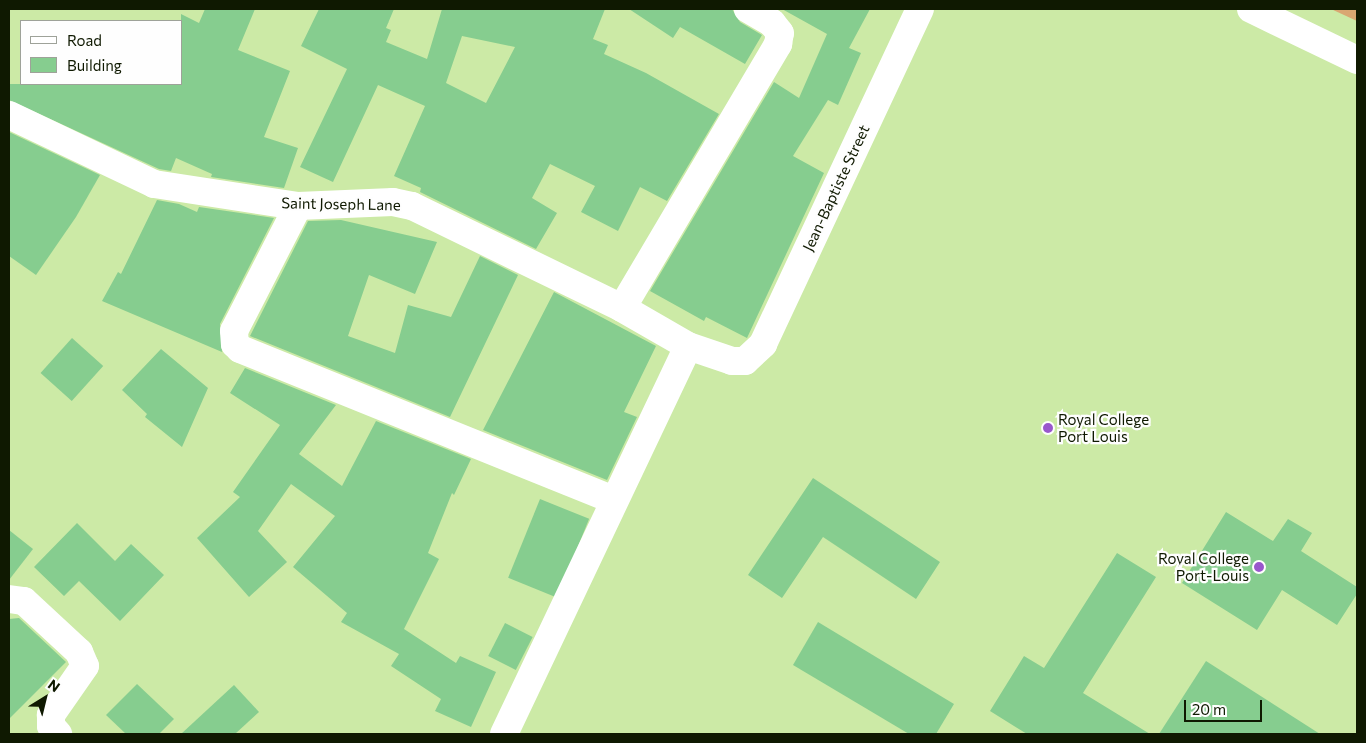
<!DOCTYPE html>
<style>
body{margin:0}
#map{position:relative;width:1366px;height:743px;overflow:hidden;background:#cceaa6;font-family:Commissioner,sans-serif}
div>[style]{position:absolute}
.green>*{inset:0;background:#d9a772}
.building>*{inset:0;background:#86cd8f;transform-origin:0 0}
.minor>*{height:28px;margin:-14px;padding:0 14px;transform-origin:14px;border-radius:14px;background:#fff}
.dots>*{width:14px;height:14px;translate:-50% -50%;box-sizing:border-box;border:2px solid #fefefe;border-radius:50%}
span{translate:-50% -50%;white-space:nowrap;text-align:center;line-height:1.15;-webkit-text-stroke:4.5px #fefefe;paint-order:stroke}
.street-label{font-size:15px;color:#0f1901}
.poi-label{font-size:15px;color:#0f1901}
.left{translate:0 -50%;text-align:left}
.right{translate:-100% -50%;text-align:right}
.frame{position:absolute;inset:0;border:10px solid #0f1901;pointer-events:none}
.legend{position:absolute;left:20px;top:20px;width:162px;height:65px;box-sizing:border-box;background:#fefefe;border:1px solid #9ea299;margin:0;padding:6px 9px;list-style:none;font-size:15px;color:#0f1901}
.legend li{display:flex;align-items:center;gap:10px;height:25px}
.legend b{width:25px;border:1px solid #9ea299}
.north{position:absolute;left:20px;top:673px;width:50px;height:50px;-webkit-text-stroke:4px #fefefe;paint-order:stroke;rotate:36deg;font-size:14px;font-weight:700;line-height:20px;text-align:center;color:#0f1901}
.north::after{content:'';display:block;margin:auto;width:18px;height:22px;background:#0f1901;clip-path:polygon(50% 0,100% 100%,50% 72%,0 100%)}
.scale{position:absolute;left:1184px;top:700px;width:78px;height:22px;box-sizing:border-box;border:2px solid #0f1901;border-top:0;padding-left:6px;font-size:15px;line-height:18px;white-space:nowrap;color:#0f1901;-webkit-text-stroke:4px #fefefe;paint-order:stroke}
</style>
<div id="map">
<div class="green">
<i style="clip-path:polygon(1331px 9px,1357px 9px,1357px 21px)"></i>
</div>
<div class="building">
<i style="clip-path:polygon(205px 9px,255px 9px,238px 50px,290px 71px,264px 137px,298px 148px,284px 188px,211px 177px,212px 174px,176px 158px,171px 171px,159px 169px,9px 100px,9px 84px,181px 84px,181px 14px,199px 23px)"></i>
<i style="clip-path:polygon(evenodd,319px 9px,394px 9px,386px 28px,391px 30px,386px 42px,427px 59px,442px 9px,605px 9px,593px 39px,608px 45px,604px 54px,646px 73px,719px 114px,667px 201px,640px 187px,618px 231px,581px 212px,595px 186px,550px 164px,532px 198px,557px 213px,536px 249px,420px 192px,421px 188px,394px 176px,425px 106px,378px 85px,333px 182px,300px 167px,347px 69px,301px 46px,319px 9px,462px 36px,515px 47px,486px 103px,446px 83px,462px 36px)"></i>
<i style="clip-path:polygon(629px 9px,732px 9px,740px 22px,762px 35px,745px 64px,680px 27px,673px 38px)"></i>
<i style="clip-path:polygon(782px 9px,870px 9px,849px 48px,861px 53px,838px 105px,828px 100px,793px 156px,824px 173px,747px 338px,706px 317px,704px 321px,650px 291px,774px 82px,799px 98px,827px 34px)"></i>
<i style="clip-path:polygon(9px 132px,100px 175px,76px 217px,36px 275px,9px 256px)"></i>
<i style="clip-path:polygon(157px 200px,179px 204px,197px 212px,199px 207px,274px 218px,220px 324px,222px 352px,102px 301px,118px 272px,121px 274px)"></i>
<i style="clip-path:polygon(341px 220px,437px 242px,415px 294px,369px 275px,348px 336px,395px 353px,408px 305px,451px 317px,480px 256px,518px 275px,450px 417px,250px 336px,308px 221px)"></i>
<i style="clip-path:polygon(554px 292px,656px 346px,624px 412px,637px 417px,607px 480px,483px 430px)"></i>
<i style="left:72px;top:338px;width:42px;height:47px;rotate:42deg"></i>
<i style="clip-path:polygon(161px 349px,208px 388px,182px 447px,145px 417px,147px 414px,122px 390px)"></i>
<i style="clip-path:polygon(245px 368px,336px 405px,299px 454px,342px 486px,376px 421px,471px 459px,454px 495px,452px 493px,428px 553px,439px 559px,404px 629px,456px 663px,460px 656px,496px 672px,471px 727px,435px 711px,441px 699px,391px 666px,399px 654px,341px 622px,347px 613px,293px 567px,335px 516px,291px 484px,258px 531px,287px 562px,249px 597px,197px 538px,240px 497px,233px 492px,280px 425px,230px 393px)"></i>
<i style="clip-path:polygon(813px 478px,940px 562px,916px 599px,823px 537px,782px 598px,748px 575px)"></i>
<i style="left:540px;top:499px;width:53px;height:85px;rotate:22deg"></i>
<i style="clip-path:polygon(1226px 512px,1273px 541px,1288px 519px,1312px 533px,1301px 551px,1357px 587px,1357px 594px,1337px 625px,1282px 590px,1257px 630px,1182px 583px)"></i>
<i style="clip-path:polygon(77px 523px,115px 561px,131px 544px,164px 575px,120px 621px,79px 581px,64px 596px,34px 567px)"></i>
<i style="clip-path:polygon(9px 530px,33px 549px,9px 580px)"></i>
<i style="clip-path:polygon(1117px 553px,1156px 577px,1083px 693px,1150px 734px,1027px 734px,990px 711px,1024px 656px,1044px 668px)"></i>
<i style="clip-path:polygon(19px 618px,66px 662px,9px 719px,9px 619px)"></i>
<i style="clip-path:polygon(818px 622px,954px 704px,936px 734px,909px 734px,793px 665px)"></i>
<i style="left:505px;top:623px;width:31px;height:37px;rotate:27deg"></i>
<i style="clip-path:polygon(1206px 661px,1320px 734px,1159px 734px)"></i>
<i style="clip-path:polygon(137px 684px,174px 719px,159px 734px,126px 734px,106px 715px)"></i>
<i style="clip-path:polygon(234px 685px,259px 712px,235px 734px,181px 734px)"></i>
</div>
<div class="minor">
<i style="left:1251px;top:9px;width:118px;rotate:25.7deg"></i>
<i style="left:9px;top:115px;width:161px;rotate:25.4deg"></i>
<i style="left:154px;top:184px;width:146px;rotate:8.7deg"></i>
<i style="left:298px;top:206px;width:95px;rotate:-2.4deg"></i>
<i style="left:393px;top:202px;width:19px;rotate:12deg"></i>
<i style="left:412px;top:206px;width:233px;rotate:25.9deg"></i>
<i style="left:622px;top:308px;width:76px;rotate:29.9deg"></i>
<i style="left:688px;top:346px;width:46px;rotate:18.8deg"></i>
<i style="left:732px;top:361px;width:13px"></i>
<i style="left:745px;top:361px;width:25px;rotate:-43deg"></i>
<i style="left:763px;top:344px;width:370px;rotate:-64.9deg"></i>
<i style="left:298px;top:206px;width:140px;rotate:117.1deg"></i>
<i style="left:234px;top:331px;width:13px;rotate:86deg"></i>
<i style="left:235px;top:344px;width:7px;rotate:45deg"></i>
<i style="left:240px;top:349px;width:403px;rotate:22deg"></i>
<i style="left:622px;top:308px;width:307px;rotate:-59.4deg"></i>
<i style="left:778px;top:44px;width:11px;rotate:-80deg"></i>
<i style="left:780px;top:33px;width:13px;rotate:-129deg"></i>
<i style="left:772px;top:23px;width:28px;rotate:-150deg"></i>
<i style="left:9px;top:599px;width:15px;rotate:8deg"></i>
<i style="left:24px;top:601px;width:75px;rotate:42.8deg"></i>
<i style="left:79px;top:652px;width:15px;rotate:67deg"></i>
<i style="left:85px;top:666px;width:60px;rotate:124.8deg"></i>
<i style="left:51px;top:715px;width:11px;rotate:90deg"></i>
<i style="left:51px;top:726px;width:11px;rotate:49deg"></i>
<i style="left:504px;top:734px;width:429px;rotate:-64.6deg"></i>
</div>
<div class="dots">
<i style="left:1048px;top:428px;background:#9957cc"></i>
<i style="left:1259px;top:567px;background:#9957cc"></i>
</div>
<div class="street-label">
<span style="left:836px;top:188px;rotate:-65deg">Jean-Baptiste Street</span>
<span style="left:341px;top:204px;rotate:1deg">Saint Joseph Lane</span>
</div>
<div class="poi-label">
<span class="left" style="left:1058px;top:428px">Royal College<br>Port Louis</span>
<span class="right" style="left:1249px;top:567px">Royal College<br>Port-Louis</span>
</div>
<div class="frame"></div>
<ul class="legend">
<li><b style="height:6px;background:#fff"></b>Road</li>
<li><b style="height:14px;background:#86cd8f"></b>Building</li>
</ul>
<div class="north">N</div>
<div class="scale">20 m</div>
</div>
